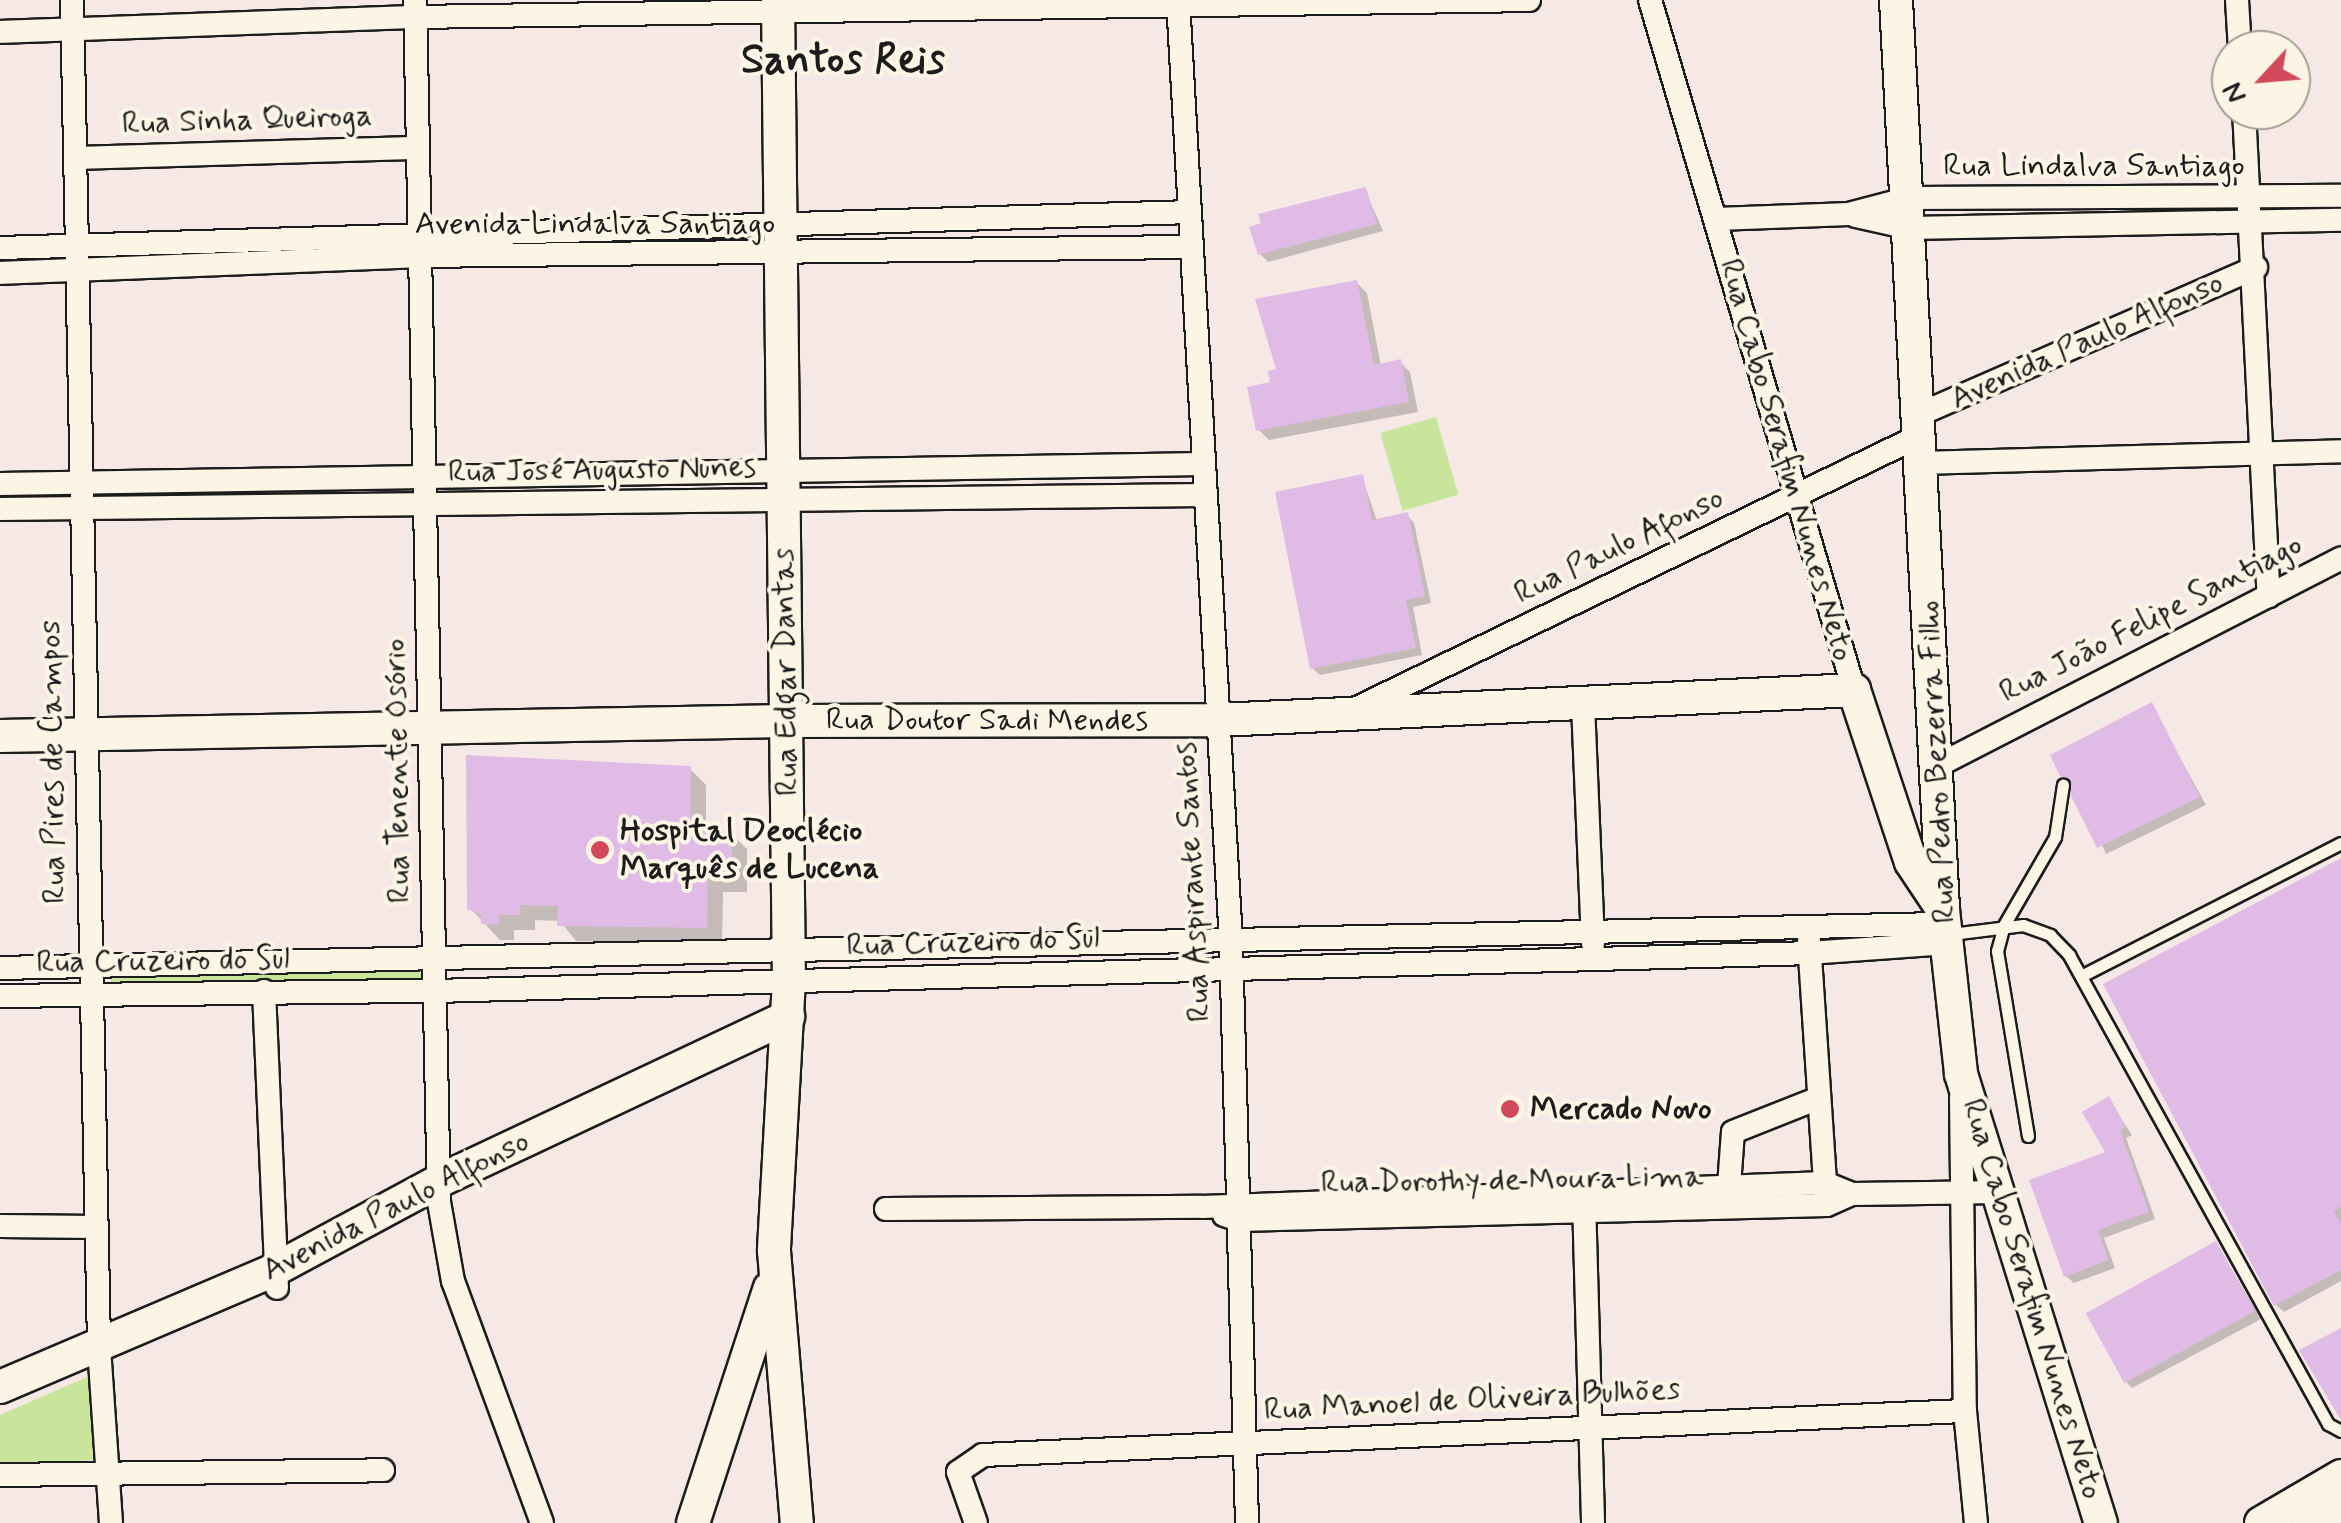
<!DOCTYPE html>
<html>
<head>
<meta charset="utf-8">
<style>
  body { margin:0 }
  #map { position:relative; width:2341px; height:1523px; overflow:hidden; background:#f6e9e5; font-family:Mynerve,sans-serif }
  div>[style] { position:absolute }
  .green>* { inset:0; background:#c9e59c; transform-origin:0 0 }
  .shadow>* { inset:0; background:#0003 }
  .building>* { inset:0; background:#dfbbe6; transform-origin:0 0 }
  .roads { filter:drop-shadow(2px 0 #1c1c1c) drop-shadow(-2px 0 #1c1c1c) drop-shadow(0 2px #1c1c1c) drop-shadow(0 -2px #1c1c1c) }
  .lane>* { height:11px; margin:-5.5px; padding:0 5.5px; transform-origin:5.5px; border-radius:5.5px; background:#fcf5e5 }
  .street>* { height:22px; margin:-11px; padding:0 11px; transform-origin:11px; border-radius:11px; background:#fcf5e5 }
  .secondary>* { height:32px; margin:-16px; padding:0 16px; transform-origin:16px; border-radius:16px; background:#fcf5e5 }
  .dots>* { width:28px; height:28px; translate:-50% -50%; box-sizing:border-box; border:5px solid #fcf5e5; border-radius:50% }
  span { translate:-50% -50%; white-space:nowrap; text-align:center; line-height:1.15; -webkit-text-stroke:8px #fcf5e5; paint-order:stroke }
  .street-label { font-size:32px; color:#1c1c1c }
  .poi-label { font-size:32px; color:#1c1c1c; font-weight:700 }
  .left { translate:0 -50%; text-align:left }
  .district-label { font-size:42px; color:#1c1c1c; font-weight:700 }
  .north { position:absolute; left:2211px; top:30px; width:100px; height:100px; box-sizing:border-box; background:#fcf5e5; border:2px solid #a29e95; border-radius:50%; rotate:244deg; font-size:28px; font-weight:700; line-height:40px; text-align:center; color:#1c1c1c }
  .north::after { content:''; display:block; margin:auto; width:35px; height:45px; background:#d1495b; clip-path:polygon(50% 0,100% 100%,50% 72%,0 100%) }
</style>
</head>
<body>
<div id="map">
  <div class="green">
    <div style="left:1436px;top:417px;width:81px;height:58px;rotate:74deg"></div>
    <div style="clip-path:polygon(423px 970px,425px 981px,112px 989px,111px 975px)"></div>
    <div style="clip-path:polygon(89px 1376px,100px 1459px,0 1469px,0 1415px)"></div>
  </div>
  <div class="shadow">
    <div style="clip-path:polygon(1365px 190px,1383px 231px,1268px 262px,1260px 254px)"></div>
    <div style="clip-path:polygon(1356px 282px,1367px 293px,1381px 366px,1400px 362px,1410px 372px,1418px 412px,1269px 440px,1259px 430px,1279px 371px)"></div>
    <div style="clip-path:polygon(1362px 477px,1377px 521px,1407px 515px,1414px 523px,1431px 603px,1413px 607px,1422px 655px,1320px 675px,1312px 668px)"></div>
    <div style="clip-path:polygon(2151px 705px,2206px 805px,2106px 854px,2074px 784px,2062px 775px)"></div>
    <div style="clip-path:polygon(690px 769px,706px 785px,706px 833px,731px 833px,747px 849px,747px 892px,723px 892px,722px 943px,576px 941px,560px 921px,535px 920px,535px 930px,514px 930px,514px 940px,500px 940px,470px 908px)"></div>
    <div style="clip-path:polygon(2341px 861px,2341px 1281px,2284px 1312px,2276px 1305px)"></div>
    <div style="clip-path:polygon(2108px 1099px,2132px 1135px,2126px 1138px,2155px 1219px,2104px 1238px,2115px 1268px,2074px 1283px,2066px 1276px,2109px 1154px)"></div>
    <div style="clip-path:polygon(2216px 1244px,2261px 1319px,2132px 1388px,2124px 1380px)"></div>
  </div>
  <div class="building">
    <div style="clip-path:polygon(1366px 187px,1377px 224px,1258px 255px,1249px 227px,1261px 223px,1258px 214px)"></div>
    <div style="clip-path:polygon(1357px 280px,1374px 365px,1401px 359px,1409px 402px,1256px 431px,1247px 387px,1270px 382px,1268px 371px,1276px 369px,1255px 299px)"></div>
    <div style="clip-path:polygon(1363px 474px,1372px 520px,1408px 512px,1425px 596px,1406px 600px,1416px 648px,1310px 669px,1275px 492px)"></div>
    <div style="clip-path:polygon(2152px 702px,2200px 797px,2097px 848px,2071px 796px,2071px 781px,2060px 776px,2050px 755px)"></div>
    <div style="clip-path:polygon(466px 755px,691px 766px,691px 830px,732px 831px,732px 877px,708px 877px,707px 928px,557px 926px,558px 906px,520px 905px,520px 915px,499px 915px,499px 925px,481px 924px,481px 915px,467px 909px)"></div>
    <div style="clip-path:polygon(2341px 858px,2341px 1207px,2334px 1211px,2341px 1224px,2341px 1270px,2274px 1306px,2103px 984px)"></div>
    <div style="clip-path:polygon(2109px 1096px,2126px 1127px,2120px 1130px,2149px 1212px,2098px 1230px,2109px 1260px,2064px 1277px,2029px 1180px,2105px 1152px,2082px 1112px)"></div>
    <div style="left:2216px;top:1241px;width:80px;height:149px;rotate:61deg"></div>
    <div style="clip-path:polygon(2341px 1328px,2341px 1420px,2299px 1350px)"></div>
  </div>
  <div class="roads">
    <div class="lane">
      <div style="left:1951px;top:934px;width:73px;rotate:-7.1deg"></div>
      <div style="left:2023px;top:925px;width:29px;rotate:20deg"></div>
      <div style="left:2050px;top:935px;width:28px;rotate:46deg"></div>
      <div style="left:2069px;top:955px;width:536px;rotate:61.09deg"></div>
      <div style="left:2328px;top:1424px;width:15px;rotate:28deg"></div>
      <div style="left:2081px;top:976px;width:292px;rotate:-27.1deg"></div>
      <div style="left:2028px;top:1136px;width:188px;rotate:-99.5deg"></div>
      <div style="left:1997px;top:951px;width:27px;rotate:-75deg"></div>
      <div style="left:2004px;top:925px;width:102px;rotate:-59.9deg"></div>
      <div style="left:2055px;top:837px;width:53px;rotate:-81.3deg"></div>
    </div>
    <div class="street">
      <div style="left:72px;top:0;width:1347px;rotate:88.85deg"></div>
      <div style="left:99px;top:1347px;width:176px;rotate:86.1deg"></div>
      <div style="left:415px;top:0;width:1202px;rotate:88.86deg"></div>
      <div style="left:439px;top:1202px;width:80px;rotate:80deg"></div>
      <div style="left:453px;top:1281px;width:258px;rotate:69.8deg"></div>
      <div style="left:1178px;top:0;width:944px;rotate:86.78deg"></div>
      <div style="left:1231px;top:943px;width:580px;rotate:88.42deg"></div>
      <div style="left:1650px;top:0;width:720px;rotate:73.53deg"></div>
      <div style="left:2237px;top:0;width:50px;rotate:86.6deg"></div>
      <div style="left:0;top:32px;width:415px;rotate:-2.1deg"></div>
      <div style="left:415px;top:17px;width:1114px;rotate:-0.87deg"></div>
      <div style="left:2244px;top:110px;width:487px;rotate:87.1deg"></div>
      <div style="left:78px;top:158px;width:340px;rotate:-1.7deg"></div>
      <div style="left:1856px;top:216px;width:55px;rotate:12.5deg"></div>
      <div style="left:1910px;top:228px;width:431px;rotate:-1.1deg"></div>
      <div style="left:1717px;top:219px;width:132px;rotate:-2.2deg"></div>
      <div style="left:1849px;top:214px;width:63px;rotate:-14.7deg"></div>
      <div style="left:1910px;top:198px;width:431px;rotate:-0.3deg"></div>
      <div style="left:0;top:248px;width:1190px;rotate:-1.73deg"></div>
      <div style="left:0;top:273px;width:418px;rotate:-2.3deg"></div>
      <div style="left:418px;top:256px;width:772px;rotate:-0.67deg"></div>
      <div style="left:1918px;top:415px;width:369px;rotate:-23.6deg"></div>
      <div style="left:1922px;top:463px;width:419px;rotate:-1.6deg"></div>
      <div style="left:0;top:484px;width:1203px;rotate:-0.95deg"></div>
      <div style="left:0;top:509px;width:1204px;rotate:-0.67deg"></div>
      <div style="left:1583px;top:704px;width:240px;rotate:87.6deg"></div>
      <div style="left:1355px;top:709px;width:627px;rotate:-25.83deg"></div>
      <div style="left:1937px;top:766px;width:454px;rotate:-27.2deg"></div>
      <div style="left:1809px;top:941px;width:254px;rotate:86.2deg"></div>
      <div style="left:0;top:968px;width:1944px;rotate:-1.3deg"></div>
      <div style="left:264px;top:991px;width:297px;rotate:87.5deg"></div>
      <div style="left:0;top:996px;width:435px;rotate:-0.7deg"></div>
      <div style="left:435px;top:991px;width:1375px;rotate:-1.58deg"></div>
      <div style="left:1809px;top:953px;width:138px;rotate:-4.1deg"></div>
      <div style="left:1961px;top:1098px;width:313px;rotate:89.3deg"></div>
      <div style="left:1965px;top:1411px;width:113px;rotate:84.4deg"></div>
      <div style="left:1729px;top:1186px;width:54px;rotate:-85.8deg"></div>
      <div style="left:1733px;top:1132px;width:92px;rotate:-21.6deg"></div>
      <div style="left:1584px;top:1199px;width:324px;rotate:88.4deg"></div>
      <div style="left:886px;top:1209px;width:316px;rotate:-0.4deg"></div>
      <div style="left:1202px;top:1207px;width:623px;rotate:-2.21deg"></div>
      <div style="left:1825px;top:1183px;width:29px;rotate:22deg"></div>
      <div style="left:1224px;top:1215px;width:16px;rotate:18deg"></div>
      <div style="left:1239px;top:1220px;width:588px;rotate:-1.46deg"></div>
      <div style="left:1827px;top:1205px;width:27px;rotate:-24deg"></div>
      <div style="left:1852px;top:1194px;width:150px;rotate:-0.8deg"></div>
      <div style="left:0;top:1226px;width:97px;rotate:0.6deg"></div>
      <div style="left:0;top:1475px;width:383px;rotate:-0.7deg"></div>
      <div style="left:976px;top:1523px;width:54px;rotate:-109.4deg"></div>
      <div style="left:958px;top:1472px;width:30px;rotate:-34deg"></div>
      <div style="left:983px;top:1455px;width:983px;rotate:-2.57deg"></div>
    </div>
    <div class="secondary">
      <div style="left:778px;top:0;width:980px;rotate:89.36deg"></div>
      <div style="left:789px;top:980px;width:271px;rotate:93.2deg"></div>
      <div style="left:774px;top:1251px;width:273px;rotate:85.2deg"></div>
      <div style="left:1896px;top:0;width:911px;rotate:87.04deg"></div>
      <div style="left:1943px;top:910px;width:165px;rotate:83.7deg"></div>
      <div style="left:1961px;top:1074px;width:470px;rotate:72.7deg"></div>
      <div style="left:0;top:736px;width:786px;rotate:-1.09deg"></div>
      <div style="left:786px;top:721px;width:433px;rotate:-0.1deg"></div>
      <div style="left:1219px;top:720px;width:636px;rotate:-2.7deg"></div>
      <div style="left:1854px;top:690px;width:181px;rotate:71.7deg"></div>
      <div style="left:1911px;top:862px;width:58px;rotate:56.3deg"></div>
      <div style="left:0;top:1387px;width:296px;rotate:-23.1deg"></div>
      <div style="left:272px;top:1271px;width:190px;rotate:-28.3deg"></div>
      <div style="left:439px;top:1181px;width:386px;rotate:-25.2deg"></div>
      <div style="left:693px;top:1523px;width:247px;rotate:-71.9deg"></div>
      <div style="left:2261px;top:1523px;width:93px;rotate:-30.4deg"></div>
      <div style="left:2309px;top:1523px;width:37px;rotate:-29deg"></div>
    </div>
  </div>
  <div class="dots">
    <div style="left:600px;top:850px;background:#d1495b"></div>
    <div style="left:1510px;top:1109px;background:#d1495b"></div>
  </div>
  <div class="street-label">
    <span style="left:247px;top:120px;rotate:-2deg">Rua Sinha Queiroga</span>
    <span style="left:2094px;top:166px">Rua Lindalva Santiago</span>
    <span style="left:595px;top:224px">Avenida Lindalva Santiago</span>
    <span style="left:2087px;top:341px;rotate:-24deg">Avenida Paulo Alfonso</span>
    <span style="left:1786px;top:460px;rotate:74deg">Rua Cabo Serafim Nunes Neto</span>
    <span style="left:602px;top:470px;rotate:-1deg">Rua José Augusto Nunes</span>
    <span style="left:1619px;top:546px;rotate:-26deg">Rua Paulo Afonso</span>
    <span style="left:2151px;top:619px;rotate:-27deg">Rua João Felipe Santiago</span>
    <span style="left:786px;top:672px;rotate:-91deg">Rua Edgar Dantas</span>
    <span style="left:987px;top:720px">Rua Doutor Sadi Mendes</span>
    <span style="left:53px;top:762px;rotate:-91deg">Rua Pires de Campos</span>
    <span style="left:1937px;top:762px;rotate:-93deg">Rua Pedro Bezerra Filho</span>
    <span style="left:398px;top:771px;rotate:-91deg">Rua Tenente Osório</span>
    <span style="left:1193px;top:882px;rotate:-93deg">Rua Aspirante Santos</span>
    <span style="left:973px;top:942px;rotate:-2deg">Rua Cruzeiro do Sul</span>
    <span style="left:163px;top:961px;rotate:-1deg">Rua Cruzeiro do Sul</span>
    <span style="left:1512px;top:1180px;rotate:-1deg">Rua Dorothy de Moura Lima</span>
    <span style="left:396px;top:1206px;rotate:-27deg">Avenida Paulo Alfonso</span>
    <span style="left:2032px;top:1299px;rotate:73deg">Rua Cabo Serafim Nunes Neto</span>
    <span style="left:1472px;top:1400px;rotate:-3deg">Rua Manoel de Oliveira Bulhões</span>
  </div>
  <div class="poi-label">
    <span class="left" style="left:620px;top:850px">Hospital Deoclécio<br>Marquês de Lucena</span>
    <span class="left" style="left:1530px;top:1109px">Mercado Novo</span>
  </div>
  <div class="district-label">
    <span style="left:843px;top:61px">Santos Reis</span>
  </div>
  <div class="north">N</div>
</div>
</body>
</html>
